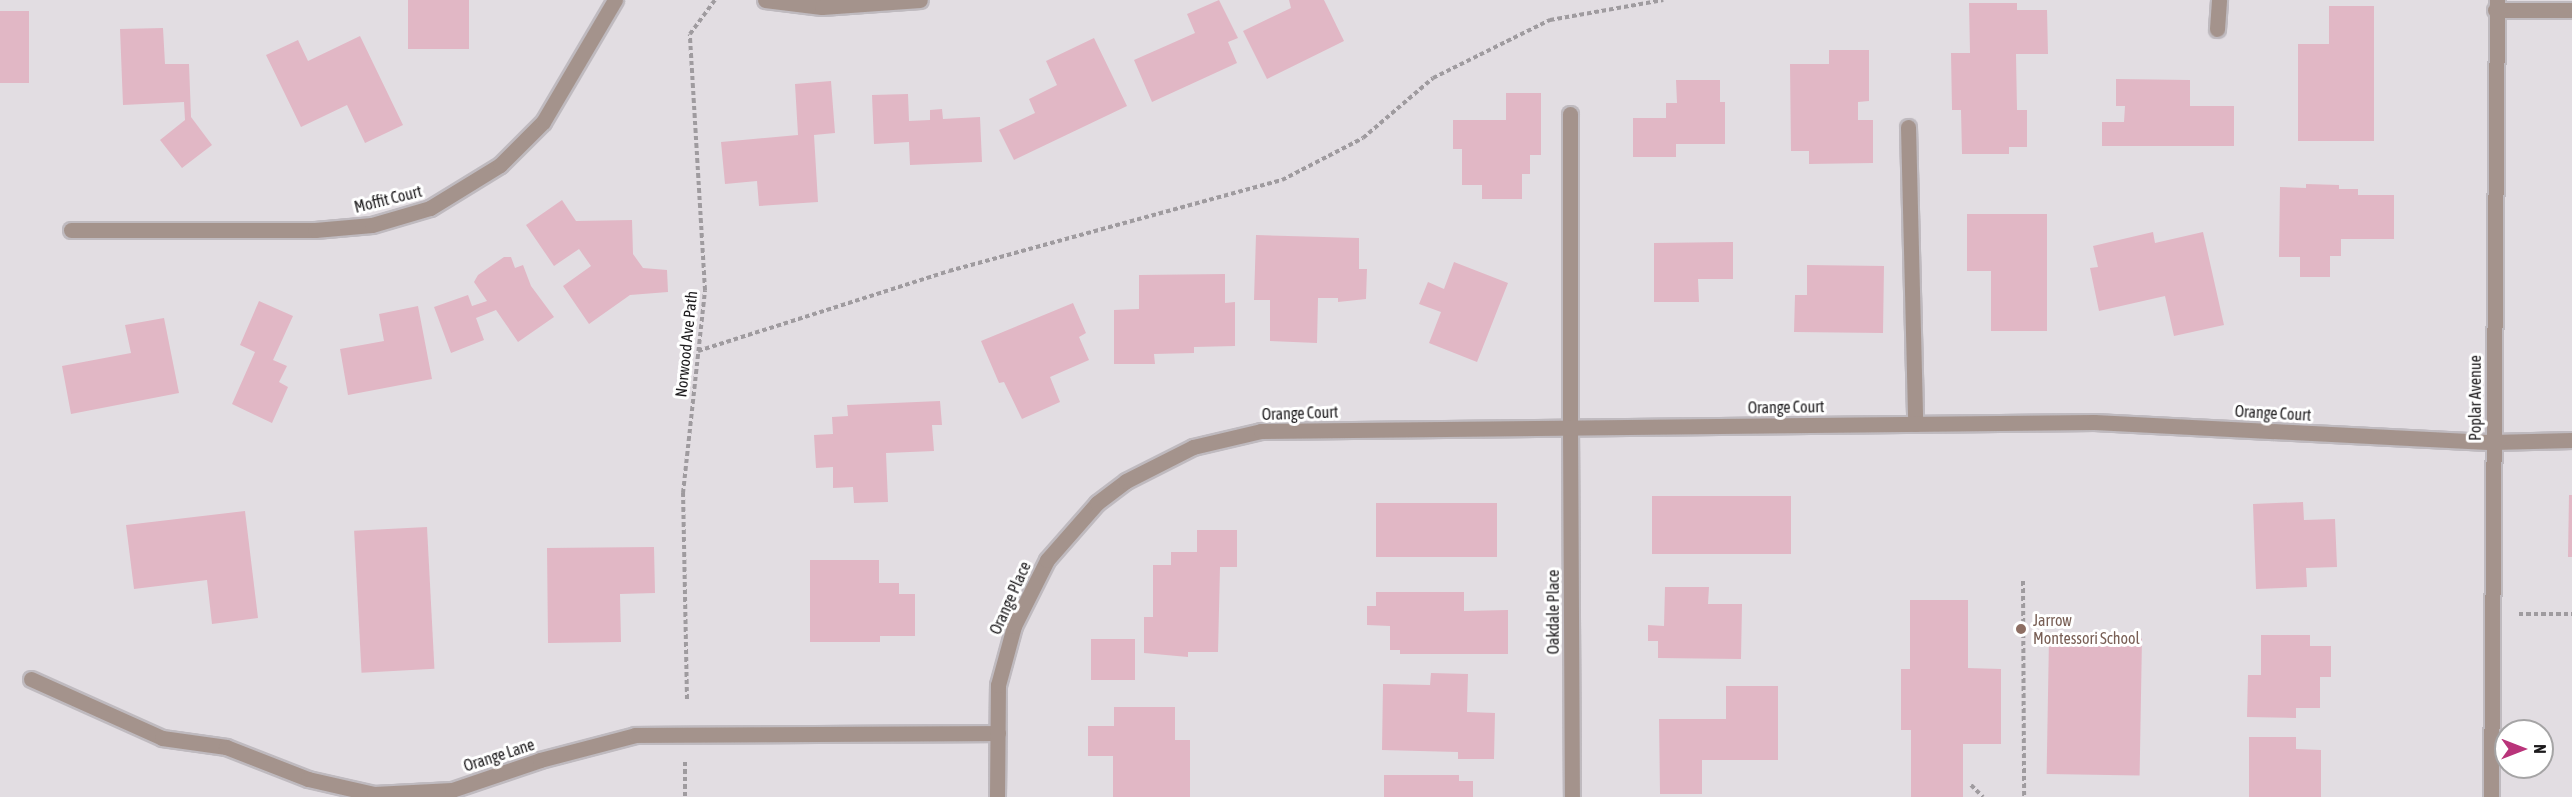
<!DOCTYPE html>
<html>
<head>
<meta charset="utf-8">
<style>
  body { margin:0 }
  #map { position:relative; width:2572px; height:797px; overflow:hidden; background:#e2dde2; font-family:"Asap Condensed",sans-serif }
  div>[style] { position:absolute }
  .building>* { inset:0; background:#e1b7c5; transform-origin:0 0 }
  .path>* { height:4px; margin-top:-2px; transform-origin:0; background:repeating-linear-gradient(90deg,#9f9b9f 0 4.5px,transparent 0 7.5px) }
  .roads { filter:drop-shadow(2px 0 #bfbabf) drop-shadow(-2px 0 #bfbabf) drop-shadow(0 2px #bfbabf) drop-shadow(0 -2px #bfbabf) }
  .lane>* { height:15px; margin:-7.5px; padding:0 7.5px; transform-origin:7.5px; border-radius:7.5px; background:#a4938c }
  .street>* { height:15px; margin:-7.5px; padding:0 7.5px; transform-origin:7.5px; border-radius:7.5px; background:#a4938c }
  .dots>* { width:16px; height:16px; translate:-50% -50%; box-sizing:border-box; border:3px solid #fff; border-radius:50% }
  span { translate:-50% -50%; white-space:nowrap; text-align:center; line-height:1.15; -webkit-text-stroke:6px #fff; paint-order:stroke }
  .street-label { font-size:16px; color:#1d1b1d }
  .education-label { font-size:16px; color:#785e54 }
  .left { translate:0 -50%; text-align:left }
  .north { position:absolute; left:2494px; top:719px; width:60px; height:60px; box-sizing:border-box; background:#fff; border:2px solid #a5a4a5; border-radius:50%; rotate:90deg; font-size:16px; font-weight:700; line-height:24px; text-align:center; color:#1d1b1d }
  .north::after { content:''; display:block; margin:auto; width:21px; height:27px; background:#b9347a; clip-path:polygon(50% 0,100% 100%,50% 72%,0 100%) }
</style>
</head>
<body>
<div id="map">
  <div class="building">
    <div style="left:408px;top:0;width:61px;height:49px"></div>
    <div style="clip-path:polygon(1219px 0,1238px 38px,1228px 42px,1237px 63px,1152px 102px,1134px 60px,1195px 33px,1187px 14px)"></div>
    <div style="clip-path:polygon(1289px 0,1324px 0,1344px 41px,1267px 79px,1243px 31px,1291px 8px)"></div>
    <div style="clip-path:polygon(1969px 3px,2017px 3px,2017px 10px,2047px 10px,2048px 54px,2016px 54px,2017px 110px,2027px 110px,2027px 147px,2009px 147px,2009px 154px,1962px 154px,1961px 110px,1952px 110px,1951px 53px,1970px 53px)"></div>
    <div style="clip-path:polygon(2329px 6px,2374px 6px,2374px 141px,2298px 141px,2298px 44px,2329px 44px)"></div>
    <div style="left:0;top:11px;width:29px;height:72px"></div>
    <div style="clip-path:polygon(163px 28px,165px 64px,189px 64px,191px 117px,212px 145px,182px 168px,160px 140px,185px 120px,184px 102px,123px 105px,120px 29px)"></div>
    <div style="clip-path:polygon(360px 36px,403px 125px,365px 143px,347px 105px,301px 127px,266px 55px,298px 40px,308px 61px)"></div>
    <div style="clip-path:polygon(1094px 38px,1127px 106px,1014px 160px,999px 130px,1035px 113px,1029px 99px,1057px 85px,1046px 61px)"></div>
    <div style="clip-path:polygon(1829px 50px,1869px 50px,1869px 101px,1858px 102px,1858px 120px,1873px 120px,1873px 163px,1809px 164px,1809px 151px,1791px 151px,1790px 64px,1829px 64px)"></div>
    <div style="clip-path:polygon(2116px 79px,2190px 80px,2190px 106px,2234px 106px,2234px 146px,2102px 146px,2102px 122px,2124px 122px,2125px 106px,2116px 106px)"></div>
    <div style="clip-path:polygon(1676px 80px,1720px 80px,1720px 102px,1725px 102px,1725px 144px,1676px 144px,1676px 157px,1633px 157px,1633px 118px,1666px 118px,1666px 103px,1677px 103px)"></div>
    <div style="clip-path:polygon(831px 81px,835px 133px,814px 135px,818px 202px,759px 206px,757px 181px,725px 184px,721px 142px,798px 135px,795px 84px)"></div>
    <div style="clip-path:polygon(1506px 93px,1541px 93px,1541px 155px,1530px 155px,1530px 174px,1522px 174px,1522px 199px,1482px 199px,1482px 185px,1462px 185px,1462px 149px,1453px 149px,1453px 120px,1506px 120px)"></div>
    <div style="clip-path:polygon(908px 94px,909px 121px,930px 120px,930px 110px,942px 109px,943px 119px,980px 117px,982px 162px,910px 165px,909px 142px,874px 144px,872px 95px)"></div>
    <div style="clip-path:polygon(2306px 184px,2339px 185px,2339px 189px,2358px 189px,2358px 195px,2394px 195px,2394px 239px,2341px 239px,2341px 256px,2330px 256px,2330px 277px,2300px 277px,2300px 257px,2279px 257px,2280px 187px,2306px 188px)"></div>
    <div style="clip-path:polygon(562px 200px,576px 221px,632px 220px,633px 254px,643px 268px,667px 270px,668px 292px,630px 295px,589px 324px,563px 286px,591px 266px,579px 249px,554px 266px,526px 225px)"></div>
    <div style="clip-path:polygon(1967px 214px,2047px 214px,2047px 331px,1991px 331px,1991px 271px,1967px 271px)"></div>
    <div style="clip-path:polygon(2153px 232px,2155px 243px,2203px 232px,2224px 325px,2174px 336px,2165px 296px,2099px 311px,2090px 268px,2098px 267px,2093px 246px)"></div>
    <div style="clip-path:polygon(1256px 235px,1359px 238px,1359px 269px,1367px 269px,1366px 299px,1338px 302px,1338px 298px,1318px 298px,1317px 343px,1270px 341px,1270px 300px,1254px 300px)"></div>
    <div style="clip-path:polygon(1733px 242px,1733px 279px,1698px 279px,1699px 302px,1654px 302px,1654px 243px)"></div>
    <div style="clip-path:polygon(504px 257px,511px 257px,515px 268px,523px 265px,531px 286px,554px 317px,518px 342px,496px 310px,476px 318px,484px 340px,451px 353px,434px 307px,468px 295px,472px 306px,487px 301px,474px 282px,478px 275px)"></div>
    <div style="clip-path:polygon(1454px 262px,1508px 283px,1477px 362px,1429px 343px,1441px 312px,1419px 304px,1428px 282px,1444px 289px)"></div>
    <div style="clip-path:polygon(1807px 265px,1884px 266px,1883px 333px,1794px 332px,1795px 295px,1807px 295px)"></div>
    <div style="clip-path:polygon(1225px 274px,1225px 303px,1235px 302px,1235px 346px,1194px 347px,1194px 353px,1154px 354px,1155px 364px,1114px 364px,1114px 310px,1139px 309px,1139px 275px)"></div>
    <div style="clip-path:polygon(259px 301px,293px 316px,273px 360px,287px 366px,279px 382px,288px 387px,272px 423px,232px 404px,255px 352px,240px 345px)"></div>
    <div style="clip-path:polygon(1073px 303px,1086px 333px,1079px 337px,1089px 360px,1050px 377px,1060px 402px,1022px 419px,1004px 382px,999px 383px,981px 341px)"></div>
    <div style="clip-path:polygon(418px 306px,432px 379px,348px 395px,340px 349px,384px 341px,379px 314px)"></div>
    <div style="clip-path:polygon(164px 318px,179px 393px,71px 414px,62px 366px,131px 353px,125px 325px)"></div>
    <div style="clip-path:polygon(940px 401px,942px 425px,932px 425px,934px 451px,886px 453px,888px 502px,854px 503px,853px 487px,833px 488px,833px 467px,816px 468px,814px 435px,833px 434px,832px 417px,848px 416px,847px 405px)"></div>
    <div style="clip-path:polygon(2569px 495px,2572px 495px,2572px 557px,2568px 557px)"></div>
    <div style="left:1652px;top:496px;width:139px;height:58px"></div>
    <div style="clip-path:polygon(2303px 502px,2304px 520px,2335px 519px,2337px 567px,2306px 568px,2307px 587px,2256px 589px,2253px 504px)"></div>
    <div style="left:1376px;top:503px;width:121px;height:54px"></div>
    <div style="clip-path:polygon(245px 511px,258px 618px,212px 624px,207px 580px,134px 589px,126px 525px)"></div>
    <div style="left:427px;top:527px;width:142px;height:73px;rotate:87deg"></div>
    <div style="clip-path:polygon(1197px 530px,1237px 530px,1237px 567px,1220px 567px,1218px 652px,1188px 652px,1188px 657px,1144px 653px,1144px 617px,1153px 617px,1153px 565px,1171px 565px,1171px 552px,1197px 552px)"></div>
    <div style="clip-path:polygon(654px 547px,655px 593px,620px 594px,621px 642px,548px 643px,547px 548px)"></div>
    <div style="clip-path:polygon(810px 560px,879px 560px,879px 583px,899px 583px,899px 594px,915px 594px,915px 636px,880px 636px,880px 642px,810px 642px)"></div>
    <div style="clip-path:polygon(1665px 587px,1709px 587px,1708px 604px,1742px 604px,1741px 659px,1658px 658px,1658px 641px,1648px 641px,1648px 625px,1664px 626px)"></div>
    <div style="clip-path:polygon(1376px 592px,1464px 592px,1464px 611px,1508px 610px,1508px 654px,1400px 654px,1400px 650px,1390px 650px,1390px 626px,1367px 625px,1367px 606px,1376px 606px)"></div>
    <div style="clip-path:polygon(1910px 600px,1968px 600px,1968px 668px,2001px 669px,2001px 744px,1963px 744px,1963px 797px,1911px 797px,1911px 730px,1901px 730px,1901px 669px,1910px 669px)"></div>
    <div style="clip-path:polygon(2261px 635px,2310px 635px,2310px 646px,2331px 646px,2331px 677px,2320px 677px,2320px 708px,2296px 708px,2296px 718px,2247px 717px,2248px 675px,2261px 675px)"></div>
    <div style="left:2049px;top:637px;width:93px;height:137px;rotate:1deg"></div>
    <div style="left:1091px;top:639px;width:44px;height:41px"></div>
    <div style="clip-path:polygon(1431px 673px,1468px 674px,1467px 712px,1495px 713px,1494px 759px,1458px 759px,1458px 752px,1382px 750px,1383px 684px,1430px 685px)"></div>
    <div style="clip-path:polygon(1726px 686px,1778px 686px,1778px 760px,1702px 760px,1702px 794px,1660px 794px,1659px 719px,1726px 719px)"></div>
    <div style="clip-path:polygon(1114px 707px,1175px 707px,1175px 740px,1190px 740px,1190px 797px,1113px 797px,1113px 756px,1088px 756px,1088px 726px,1114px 726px)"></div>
    <div style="clip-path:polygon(2249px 737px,2296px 737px,2296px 749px,2321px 750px,2321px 797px,2249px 797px)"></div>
    <div style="clip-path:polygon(1384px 775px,1459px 775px,1459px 781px,1473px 781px,1473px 797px,1384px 797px)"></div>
  </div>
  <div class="path">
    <div style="left:698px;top:351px;width:263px;rotate:-17.7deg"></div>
    <div style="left:949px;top:271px;width:345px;rotate:-15.3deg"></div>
    <div style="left:1282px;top:180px;width:91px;rotate:-27.4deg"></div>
    <div style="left:1363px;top:138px;width:92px;rotate:-40.6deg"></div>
    <div style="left:1433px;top:78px;width:131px;rotate:-26.4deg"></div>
    <div style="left:1550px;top:20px;width:115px;rotate:-10deg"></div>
    <div style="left:2023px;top:581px;width:216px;rotate:89.7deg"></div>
    <div style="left:2519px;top:614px;width:53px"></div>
    <div style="left:687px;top:699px;width:206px;rotate:-91.1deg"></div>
    <div style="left:683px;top:493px;width:204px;rotate:-83.8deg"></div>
    <div style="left:705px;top:290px;width:256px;rotate:-93.4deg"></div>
    <div style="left:690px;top:34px;width:42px;rotate:-53.7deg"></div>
    <div style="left:685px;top:762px;width:35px;rotate:90deg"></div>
    <div style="left:1971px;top:785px;width:17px;rotate:45deg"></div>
  </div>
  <div class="roads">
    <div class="lane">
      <div style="left:2217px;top:29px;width:29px;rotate:-86deg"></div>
      <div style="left:1570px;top:114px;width:313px;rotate:90deg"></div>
      <div style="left:1908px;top:127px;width:297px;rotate:88.6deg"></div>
    </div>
    <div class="street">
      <div style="left:765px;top:0;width:57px;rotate:7deg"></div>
      <div style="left:822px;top:7px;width:98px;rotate:-4.1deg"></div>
      <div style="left:2495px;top:10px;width:77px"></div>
      <div style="left:71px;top:230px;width:244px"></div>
      <div style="left:315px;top:230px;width:57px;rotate:-5deg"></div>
      <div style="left:372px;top:225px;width:60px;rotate:-16.3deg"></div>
      <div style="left:430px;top:208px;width:82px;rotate:-31.6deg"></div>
      <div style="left:500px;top:165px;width:61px;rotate:-45deg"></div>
      <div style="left:543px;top:122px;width:142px;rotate:-59.5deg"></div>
      <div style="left:1570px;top:427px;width:370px;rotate:89.7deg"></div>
      <div style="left:31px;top:679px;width:144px;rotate:24.2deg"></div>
      <div style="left:162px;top:738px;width:65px;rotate:8deg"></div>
      <div style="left:226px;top:747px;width:88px;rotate:21.3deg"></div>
      <div style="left:308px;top:779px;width:68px;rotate:12.8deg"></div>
      <div style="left:374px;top:794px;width:78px;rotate:-2.9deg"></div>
      <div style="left:452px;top:790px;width:93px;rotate:-18.8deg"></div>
      <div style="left:540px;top:760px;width:98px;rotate:-14.7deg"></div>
      <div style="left:635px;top:735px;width:363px;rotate:-0.3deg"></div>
      <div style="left:997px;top:797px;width:112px;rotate:-89.5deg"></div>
      <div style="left:998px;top:685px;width:61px;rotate:-74.8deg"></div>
      <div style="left:1014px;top:626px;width:74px;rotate:-63.4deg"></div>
      <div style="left:1047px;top:560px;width:76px;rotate:-48.7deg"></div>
      <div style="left:1097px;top:503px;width:36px;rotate:-37deg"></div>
      <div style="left:1126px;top:481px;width:75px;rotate:-26.9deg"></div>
      <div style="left:1193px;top:447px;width:70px;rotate:-13.2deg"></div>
      <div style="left:1261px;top:431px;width:833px;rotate:-0.62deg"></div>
      <div style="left:2094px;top:422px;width:399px;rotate:2.9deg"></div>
      <div style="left:2492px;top:442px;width:80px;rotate:-1.4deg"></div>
      <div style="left:2491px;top:797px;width:797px;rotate:-89.57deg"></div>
    </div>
  </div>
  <div class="dots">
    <div style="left:2021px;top:629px;background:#8d6e63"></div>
  </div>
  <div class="street-label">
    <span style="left:388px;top:199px;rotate:-14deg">Moffit Court</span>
    <span style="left:686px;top:344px;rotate:-84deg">Norwood Ave Path</span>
    <span style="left:2475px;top:398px;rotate:-90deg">Poplar Avenue</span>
    <span style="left:1786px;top:407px;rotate:-1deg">Orange Court</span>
    <span style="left:1300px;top:413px;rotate:-2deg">Orange Court</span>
    <span style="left:2273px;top:413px;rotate:3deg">Orange Court</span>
    <span style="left:1010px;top:598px;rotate:-66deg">Orange Place</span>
    <span style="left:1553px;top:612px;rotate:-90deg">Oakdale Place</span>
    <span style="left:499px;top:755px;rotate:-18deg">Orange Lane</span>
  </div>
  <div class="education-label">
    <span class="left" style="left:2033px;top:629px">Jarrow<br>Montessori School</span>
  </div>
  <div class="north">N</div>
</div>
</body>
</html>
